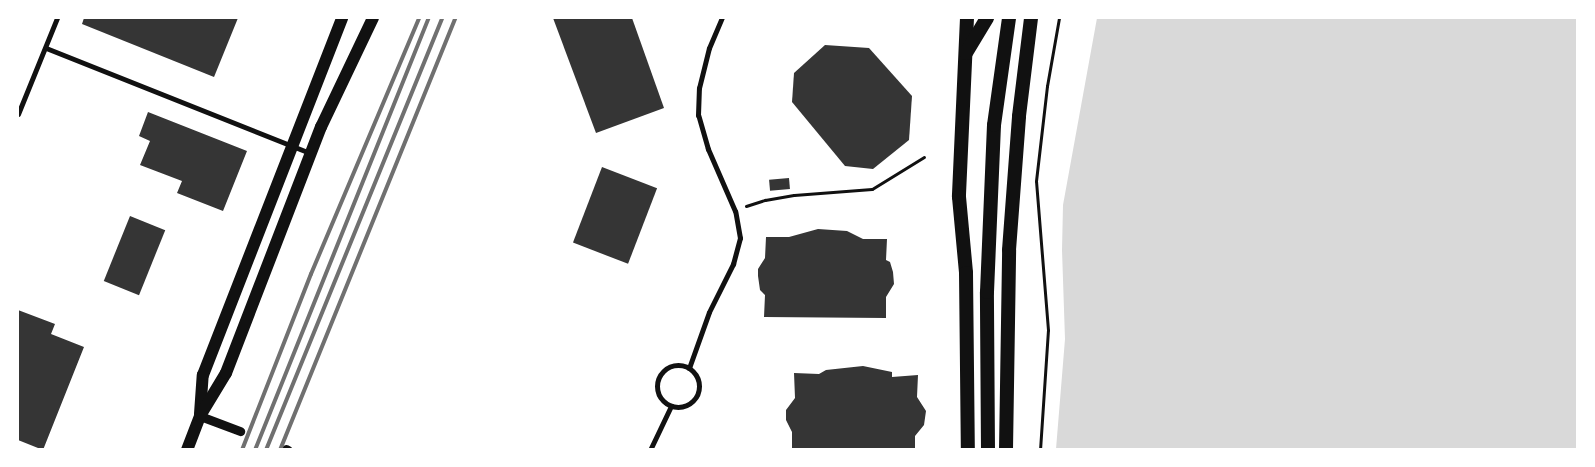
<!DOCTYPE html>
<html>
<head>
<meta charset="utf-8">
<style>
  body { margin:0 }
  #map { position:relative; width:1595px; height:467px; overflow:hidden; background:#fff; font-family:"Space Grotesk",sans-serif }
  div>[style] { position:absolute }
  .water>* { inset:0; background:#d9d9d9 }
  .building>* { inset:0; background:#353535; transform-origin:0 0 }
  .path>* { height:3px; margin:-1.5px; padding:0 1.5px; transform-origin:1.5px; border-radius:1.5px; background:#111 }
  .minor>* { height:5px; margin:-2.5px; padding:0 2.5px; transform-origin:2.5px; border-radius:2.5px; background:#111 }
  .minor>.ring { margin:-2.5px; padding:0; box-sizing:content-box; background:none; border:5px solid #111; border-radius:50% }
  .tertiary>* { height:9px; margin:-4.5px; padding:0 4.5px; transform-origin:4.5px; border-radius:4.5px; background:#111 }
  .primary>* { height:12px; margin:-6px; padding:0 6px; transform-origin:6px; border-radius:6px; background:#111 }
  .trunk>* { height:14px; margin:-7px; padding:0 7px; transform-origin:7px; border-radius:7px; background:#111 }
  .rail>* { height:4px; margin:-2px; padding:0 2px; transform-origin:2px; border-radius:2px; background:#707070 }
  span { translate:-50% -50%; white-space:nowrap; text-align:center; line-height:1.15; -webkit-text-stroke:5px #fff; paint-order:stroke }
  .frame { position:absolute; inset:0; border:19px solid #fff; pointer-events:none }
</style>
</head>
<body>
<div id="map">
  <div class="water">
    <div style="clip-path:polygon(1097px 18px,1577px 18px,1577px 449px,1056px 449px,1065px 339px,1062px 250px,1063px 205px)"></div>
  </div>
  <div class="building">
    <div style="clip-path:polygon(84px 18px,238px 18px,214px 77px,82px 24px)"></div>
    <div style="clip-path:polygon(553px 18px,632px 18px,664px 108px,596px 133px)"></div>
    <div style="clip-path:polygon(825px 45px,869px 48px,912px 96px,909px 140px,873px 169px,845px 166px,792px 102px,794px 73px)"></div>
    <div style="clip-path:polygon(148px 112px,247px 151px,223px 211px,177px 193px,182px 181px,140px 165px,150px 141px,139px 136px)"></div>
    <div style="left:602px;top:167px;width:59px;height:81px;rotate:21deg"></div>
    <div style="left:789px;top:178px;width:11px;height:20px;rotate:85deg"></div>
    <div style="left:130px;top:216px;width:38px;height:70px;rotate:22deg"></div>
    <div style="clip-path:polygon(818px 229px,847px 231px,863px 239px,887px 239px,886px 260px,890px 262px,893px 272px,894px 284px,886px 297px,886px 318px,764px 317px,765px 295px,760px 290px,758px 276px,758px 269px,765px 258px,766px 237px,789px 237px)"></div>
    <div style="clip-path:polygon(18px 310px,55px 324px,51px 334px,84px 347px,43px 450px,18px 440px)"></div>
    <div style="clip-path:polygon(863px 366px,892px 372px,892px 377px,918px 375px,917px 397px,926px 411px,924px 425px,915px 436px,915px 450px,792px 450px,792px 432px,786px 420px,786px 410px,795px 398px,794px 373px,819px 374px,826px 370px)"></div>
  </div>
  <div class="path">
    <div style="left:746px;top:206px;width:20px;rotate:-18deg"></div>
    <div style="left:765px;top:200px;width:29px;rotate:-10deg"></div>
    <div style="left:794px;top:195px;width:78px;rotate:-4.4deg"></div>
    <div style="left:872px;top:189px;width:61px;rotate:-31.6deg"></div>
    <div style="left:1040px;top:450px;width:120px;rotate:-86.2deg"></div>
    <div style="left:1048px;top:330px;width:149px;rotate:-94.6deg"></div>
    <div style="left:1036px;top:181px;width:96px;rotate:-83.4deg"></div>
    <div style="left:1047px;top:86px;width:69px;rotate:-80deg"></div>
  </div>
  <div class="minor">
    <div style="left:46px;top:48px;width:284px;rotate:21.7deg"></div>
    <div style="left:18px;top:114px;width:104px;rotate:-67.9deg"></div>
    <div class="ring" style="left:657px;top:365px;width:37px;height:37px"></div>
    <div style="left:689px;top:368px;width:59px;rotate:-70.3deg"></div>
    <div style="left:709px;top:312px;width:54px;rotate:-63.4deg"></div>
    <div style="left:733px;top:264px;width:27px;rotate:-75deg"></div>
    <div style="left:740px;top:238px;width:27px;rotate:-100deg"></div>
    <div style="left:735px;top:211px;width:68px;rotate:-113.5deg"></div>
    <div style="left:708px;top:149px;width:35px;rotate:-106deg"></div>
    <div style="left:698px;top:115px;width:27px;rotate:-88deg"></div>
    <div style="left:699px;top:88px;width:41px;rotate:-76deg"></div>
    <div style="left:709px;top:48px;width:33px;rotate:-67deg"></div>
    <div style="left:650px;top:450px;width:49px;rotate:-64.5deg"></div>
  </div>
  <div class="tertiary">
    <div style="left:200px;top:416px;width:43px;rotate:20.6deg"></div>
    <div style="left:286px;top:449px;width:2px;rotate:27deg"></div>
  </div>
  <div class="primary">
    <div style="left:200px;top:414px;width:39px;rotate:-86deg"></div>
    <div style="left:203px;top:375px;width:383px;rotate:-68.7deg"></div>
    <div style="left:187px;top:450px;width:36px;rotate:-69deg"></div>
    <div style="left:200px;top:416px;width:50px;rotate:-58.8deg"></div>
    <div style="left:226px;top:373px;width:264px;rotate:-68.9deg"></div>
    <div style="left:321px;top:127px;width:121px;rotate:-64.5deg"></div>
  </div>
  <div class="trunk">
    <div style="left:967px;top:18px;width:179px;rotate:92.6deg"></div>
    <div style="left:959px;top:197px;width:76px;rotate:84.7deg"></div>
    <div style="left:966px;top:273px;width:177px;rotate:89.4deg"></div>
    <div style="left:966px;top:53px;width:41px;rotate:-59deg"></div>
    <div style="left:988px;top:450px;width:158px;rotate:-90.4deg"></div>
    <div style="left:987px;top:292px;width:167px;rotate:-87.6deg"></div>
    <div style="left:994px;top:125px;width:108px;rotate:-82deg"></div>
    <div style="left:1006px;top:450px;width:200px;rotate:-89.1deg"></div>
    <div style="left:1009px;top:250px;width:134px;rotate:-85.7deg"></div>
    <div style="left:1019px;top:116px;width:99px;rotate:-83deg"></div>
  </div>
  <div class="rail">
    <div style="left:242px;top:450px;width:189px;rotate:-68.6deg"></div>
    <div style="left:311px;top:274px;width:278px;rotate:-67.1deg"></div>
    <div style="left:255px;top:450px;width:466px;rotate:-68.1deg"></div>
    <div style="left:266px;top:450px;width:466px;rotate:-67.8deg"></div>
    <div style="left:280px;top:450px;width:466px;rotate:-67.9deg"></div>
  </div>
  <div class="frame"></div>
</div>
</body>
</html>
